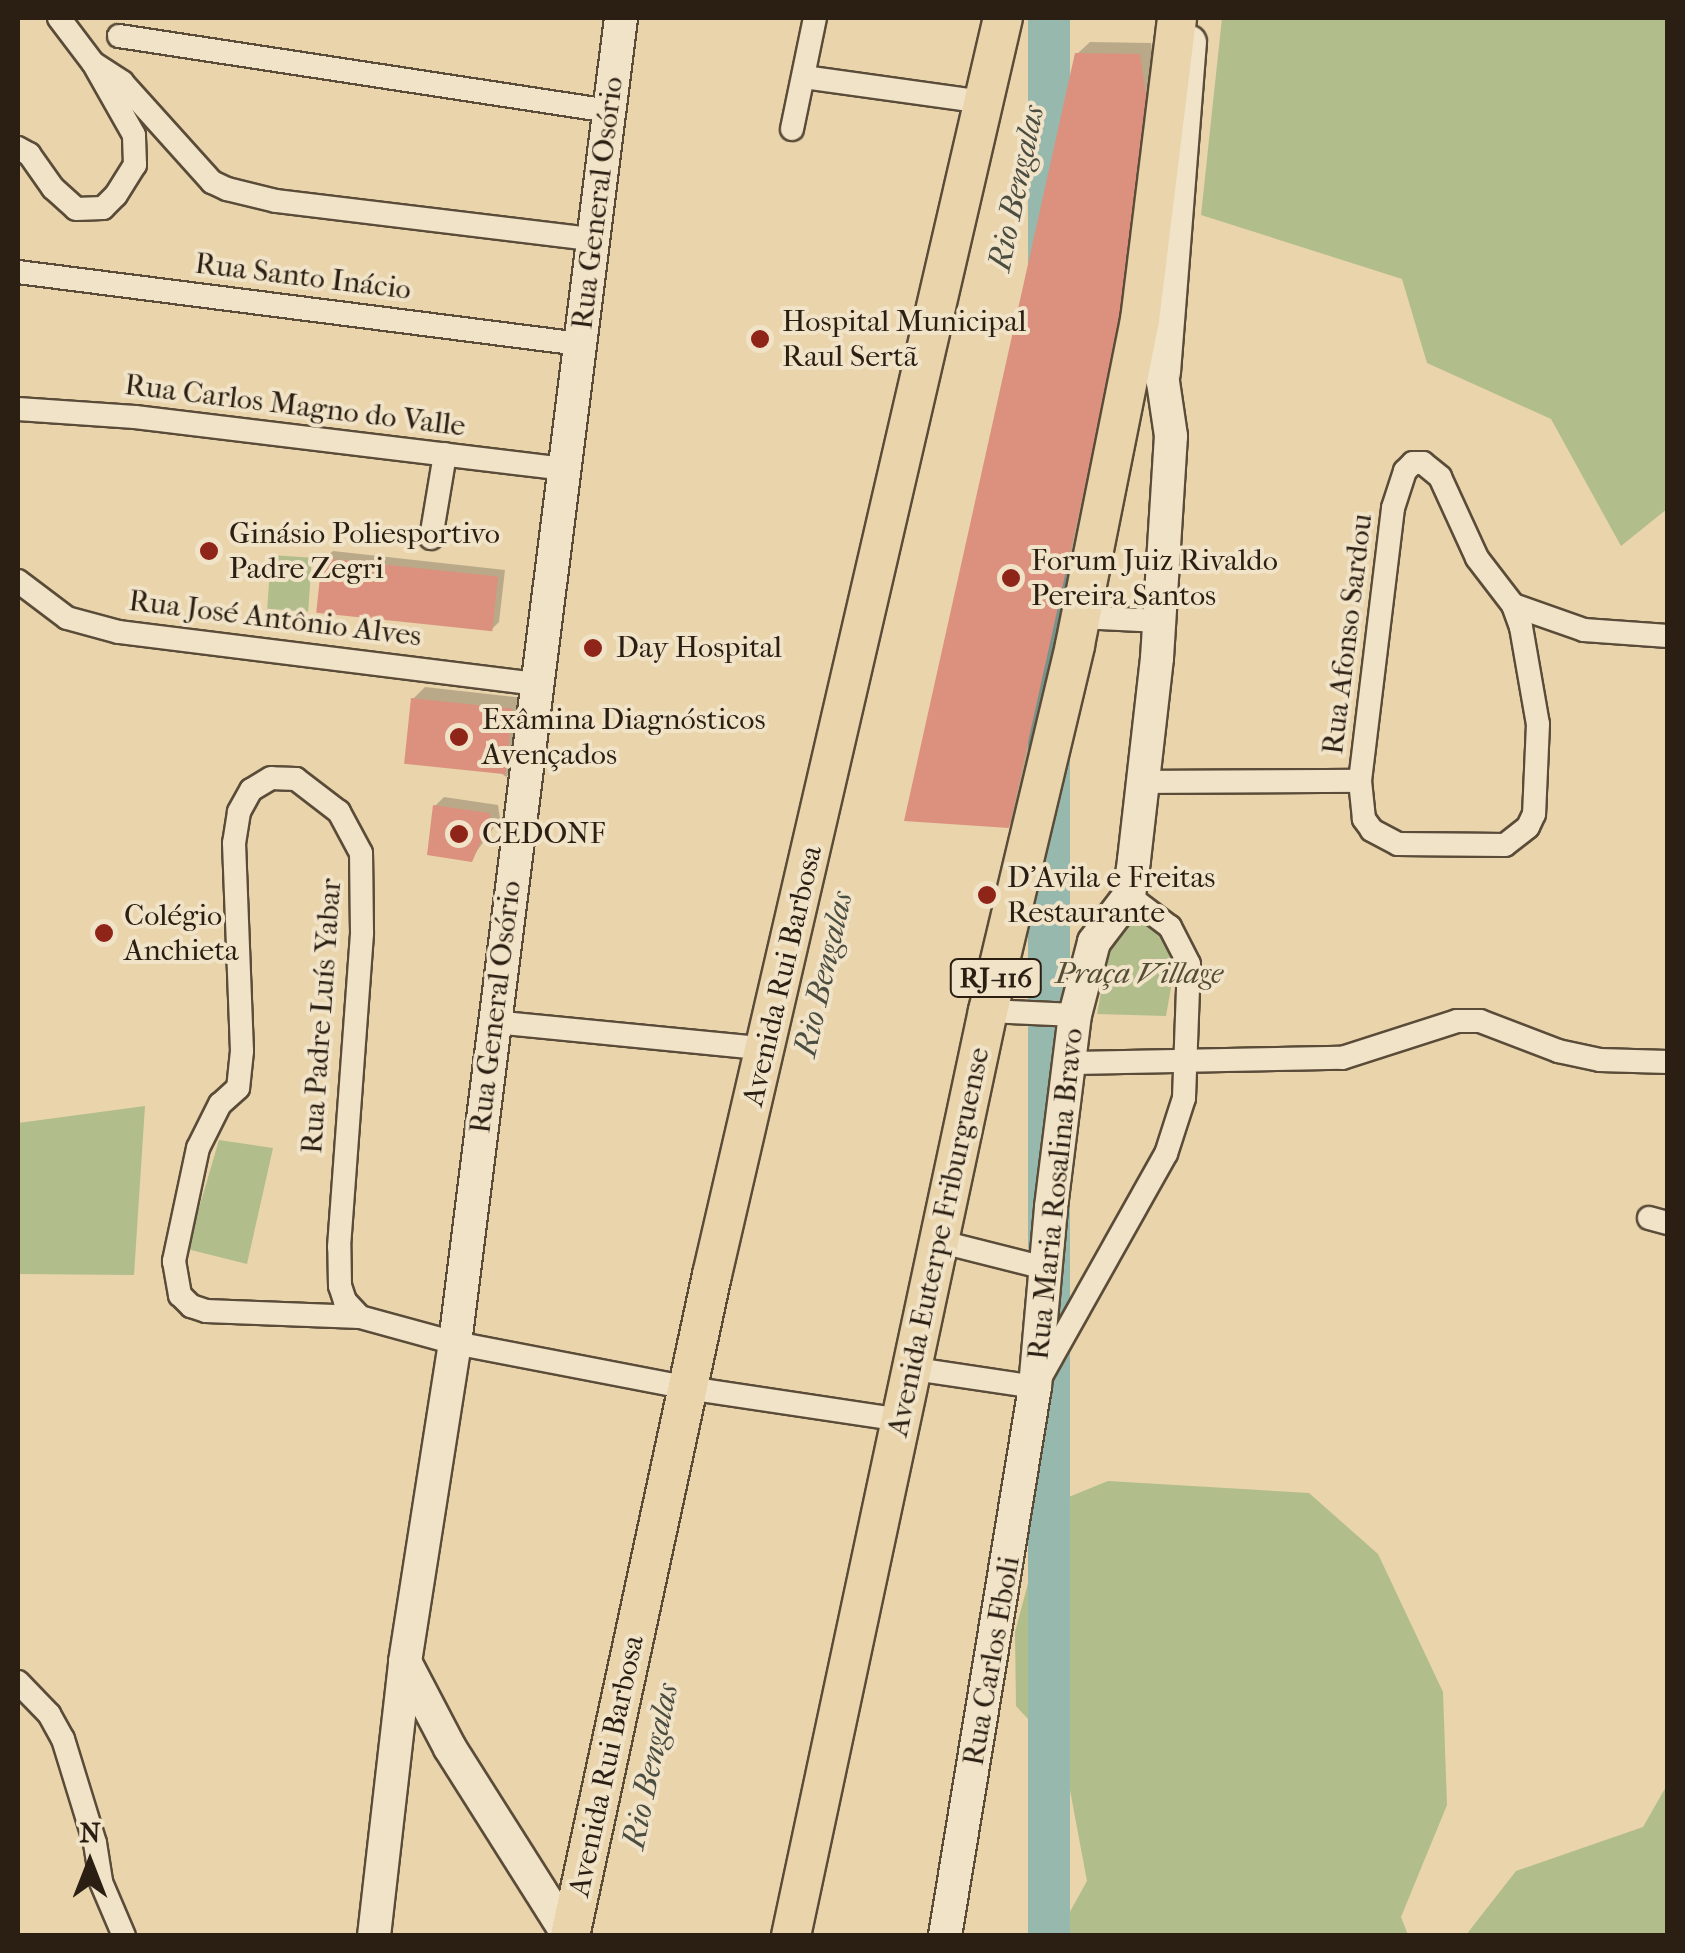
<!DOCTYPE html>
<html>
<head>
<meta charset="utf-8">
<style>
  body { margin:0 }
  #map { position:relative; width:1685px; height:1953px; overflow:hidden; background:#e9d4ab; font-family:"IM FELL French Canon",serif }
  div>[style] { position:absolute }
  .green>* { inset:0; background:#b2bd8c; transform-origin:0 0 }
  .water>* { inset:0; background:#97b8ad; transform-origin:0 0 }
  .shadow>* { inset:0; background:#0003 }
  .building>* { inset:0; background:#db917e; transform-origin:0 0 }
  .roads { filter:drop-shadow(2px 0 #5a4c39) drop-shadow(-2px 0 #5a4c39) drop-shadow(0 2px #5a4c39) drop-shadow(0 -2px #5a4c39) }
  .street>* { height:22px; margin:-11px; padding:0 11px; transform-origin:11px; border-radius:11px; background:#f1e3c8 }
  .secondary>* { height:32px; margin:-16px; padding:0 16px; transform-origin:16px; border-radius:16px; background:#f1e3c8 }
  .primary>* { height:38px; margin:-19px; padding:0 19px; transform-origin:19px; border-radius:19px; background:#e9d4ab }
  .dots>* { width:28px; height:28px; translate:-50% -50%; box-sizing:border-box; border:5px solid #f1e3c8; border-radius:50% }
  span { translate:-50% -50%; white-space:nowrap; text-align:center; line-height:1.15; -webkit-text-stroke:8px #f1e3c8; paint-order:stroke }
  .shield-label span { padding:2px 8px; background:#f1e3c8; border:2px solid; border-radius:8px; -webkit-text-stroke-width:0 }
  .shield-label { font-size:28px; color:#2b1f13; font-weight:700 }
  .street-label { font-size:30px; color:#2b1f13 }
  .poi-label { font-size:30px; color:#2b1f13 }
  .left { translate:0 -50%; text-align:left }
  .park-label { font-size:30px; color:#544e37; font-style:italic }
  .water-label { font-size:32px; color:#4b4d41; font-style:italic }
  .frame { position:absolute; inset:0; border:20px solid #2b1f13; pointer-events:none }
  .north { position:absolute; left:40px; top:1813px; width:100px; height:100px; -webkit-text-stroke:8px #f1e3c8; paint-order:stroke; rotate:0deg; font-size:28px; font-weight:700; line-height:40px; text-align:center; color:#2b1f13 }
  .north::after { content:''; display:block; margin:auto; width:35px; height:45px; background:#2b1f13; clip-path:polygon(50% 0,100% 100%,50% 72%,0 100%) }
</style>
</head>
<body>
<div id="map">
  <div class="green">
    <div style="clip-path:polygon(1222px 18px,1667px 18px,1667px 509px,1621px 546px,1551px 419px,1427px 363px,1402px 279px,1201px 215px)"></div>
    <div style="left:271px;top:555px;width:41px;height:54px;rotate:4deg"></div>
    <div style="clip-path:polygon(1129px 913px,1156px 924px,1165px 940px,1174px 971px,1166px 1016px,1097px 1014px,1110px 942px)"></div>
    <div style="clip-path:polygon(145px 1106px,134px 1275px,18px 1274px,18px 1123px)"></div>
    <div style="clip-path:polygon(219px 1140px,273px 1148px,247px 1264px,187px 1249px)"></div>
    <div style="clip-path:polygon(1108px 1481px,1309px 1493px,1378px 1554px,1443px 1692px,1447px 1805px,1401px 1917px,1408px 1935px,1057px 1935px,1087px 1881px,1064px 1758px,1016px 1706px,1015px 1632px,1049px 1505px)"></div>
    <div style="clip-path:polygon(1667px 1785px,1667px 1935px,1466px 1935px,1516px 1871px,1643px 1827px)"></div>
  </div>
  <div class="water">
    <div style="left:1028px;top:18px;width:42px;height:1964px"></div>
  </div>
  <div class="shadow">
    <div style="clip-path:polygon(1090px 42px,1151px 43px,1161px 109px,1129px 322px,1020px 814px,1008px 826px,1077px 54px)"></div>
    <div style="clip-path:polygon(333px 551px,505px 570px,499px 622px,490px 631px,324px 559px)"></div>
    <div style="clip-path:polygon(425px 687px,523px 698px,518px 765px,506px 777px,413px 699px)"></div>
    <div style="clip-path:polygon(444px 797px,498px 805px,500px 819px,471px 859px,435px 806px)"></div>
  </div>
  <div class="building">
    <div style="clip-path:polygon(1075px 53px,1140px 54px,1150px 123px,1118px 336px,1009px 828px,904px 821px)"></div>
    <div style="left:322px;top:558px;width:177px;height:55px;rotate:6deg"></div>
    <div style="left:411px;top:698px;width:102px;height:66px;rotate:6deg"></div>
    <div style="clip-path:polygon(433px 805px,490px 813px,492px 830px,483px 837px,472px 862px,427px 855px)"></div>
  </div>
  <div class="roads">
    <div class="street">
      <div style="left:59px;top:18px;width:56px;rotate:52.9deg"></div>
      <div style="left:93px;top:63px;width:35px;rotate:33deg"></div>
      <div style="left:122px;top:82px;width:135px;rotate:48deg"></div>
      <div style="left:212px;top:182px;width:17px;rotate:25deg"></div>
      <div style="left:227px;top:189px;width:50px;rotate:13.8deg"></div>
      <div style="left:276px;top:201px;width:318px;rotate:6.9deg"></div>
      <div style="left:119px;top:36px;width:498px;rotate:8.7deg"></div>
      <div style="left:804px;top:77px;width:182px;rotate:7.9deg"></div>
      <div style="left:792px;top:129px;width:113px;rotate:-78.3deg"></div>
      <div style="left:18px;top:148px;width:13px;rotate:29deg"></div>
      <div style="left:29px;top:154px;width:42px;rotate:54.8deg"></div>
      <div style="left:53px;top:188px;width:31px;rotate:42deg"></div>
      <div style="left:76px;top:209px;width:27px;rotate:-2deg"></div>
      <div style="left:103px;top:208px;width:18px;rotate:-45deg"></div>
      <div style="left:116px;top:195px;width:36px;rotate:-58deg"></div>
      <div style="left:135px;top:165px;width:30px;rotate:-92deg"></div>
      <div style="left:134px;top:135px;width:79px;rotate:-119.5deg"></div>
      <div style="left:18px;top:272px;width:567px;rotate:7.3deg"></div>
      <div style="left:18px;top:409px;width:117px;rotate:3.9deg"></div>
      <div style="left:135px;top:417px;width:432px;rotate:6.9deg"></div>
      <div style="left:431px;top:538px;width:85px;rotate:-80.5deg"></div>
      <div style="left:18px;top:581px;width:61px;rotate:37.1deg"></div>
      <div style="left:67px;top:618px;width:54px;rotate:15.1deg"></div>
      <div style="left:119px;top:632px;width:423px;rotate:7.1deg"></div>
      <div style="left:1513px;top:605px;width:75px;rotate:19.4deg"></div>
      <div style="left:1584px;top:630px;width:84px;rotate:4.1deg"></div>
      <div style="left:1081px;top:617px;width:78px;rotate:2.9deg"></div>
      <div style="left:1142px;top:782px;width:218px;rotate:-0.3deg"></div>
      <div style="left:1360px;top:781px;width:275px;rotate:-83.1deg"></div>
      <div style="left:1393px;top:508px;width:39px;rotate:-72deg"></div>
      <div style="left:1405px;top:471px;width:11px;rotate:-45deg"></div>
      <div style="left:1413px;top:463px;width:10px"></div>
      <div style="left:1423px;top:463px;width:22px;rotate:39deg"></div>
      <div style="left:1440px;top:477px;width:89px;rotate:65.4deg"></div>
      <div style="left:1477px;top:558px;width:59px;rotate:52.5deg"></div>
      <div style="left:1513px;top:605px;width:23px;rotate:70deg"></div>
      <div style="left:1521px;top:627px;width:98px;rotate:80.1deg"></div>
      <div style="left:1538px;top:724px;width:90px;rotate:92.5deg"></div>
      <div style="left:1534px;top:814px;width:14px;rotate:115deg"></div>
      <div style="left:1528px;top:827px;width:29px;rotate:142deg"></div>
      <div style="left:1505px;top:845px;width:107px;rotate:-179.5deg"></div>
      <div style="left:1398px;top:844px;width:30px;rotate:-152deg"></div>
      <div style="left:1372px;top:830px;width:14px;rotate:-126deg"></div>
      <div style="left:1364px;top:819px;width:38px;rotate:-96deg"></div>
      <div style="left:988px;top:1011px;width:87px;rotate:2.6deg"></div>
      <div style="left:493px;top:1022px;width:274px;rotate:5.6deg"></div>
      <div style="left:1072px;top:1063px;width:270px;rotate:-1.1deg"></div>
      <div style="left:1342px;top:1058px;width:121px;rotate:-17.8deg"></div>
      <div style="left:1457px;top:1021px;width:23px"></div>
      <div style="left:1480px;top:1021px;width:84px;rotate:21deg"></div>
      <div style="left:1558px;top:1051px;width:43px;rotate:12.1deg"></div>
      <div style="left:1600px;top:1060px;width:68px;rotate:1.7deg"></div>
      <div style="left:1649px;top:1218px;width:20px;rotate:15deg"></div>
      <div style="left:938px;top:1241px;width:110px;rotate:14.2deg"></div>
      <div style="left:360px;top:1317px;width:22px;rotate:-133deg"></div>
      <div style="left:345px;top:1301px;width:16px;rotate:-108deg"></div>
      <div style="left:340px;top:1286px;width:39px;rotate:-91deg"></div>
      <div style="left:339px;top:1247px;width:315px;rotate:-85.8deg"></div>
      <div style="left:362px;top:933px;width:80px;rotate:-90.7deg"></div>
      <div style="left:361px;top:853px;width:47px;rotate:-118.2deg"></div>
      <div style="left:339px;top:812px;width:54px;rotate:-142.5deg"></div>
      <div style="left:296px;top:779px;width:25px;rotate:-178deg"></div>
      <div style="left:271px;top:778px;width:23px;rotate:149deg"></div>
      <div style="left:251px;top:790px;width:25px;rotate:119deg"></div>
      <div style="left:239px;top:812px;width:31px;rotate:99deg"></div>
      <div style="left:234px;top:843px;width:208px;rotate:87.8deg"></div>
      <div style="left:242px;top:1051px;width:37px;rotate:96deg"></div>
      <div style="left:238px;top:1088px;width:24px;rotate:138deg"></div>
      <div style="left:220px;top:1104px;width:49px;rotate:116.6deg"></div>
      <div style="left:198px;top:1148px;width:116px;rotate:102deg"></div>
      <div style="left:174px;top:1261px;width:35px;rotate:80deg"></div>
      <div style="left:180px;top:1295px;width:16px;rotate:45deg"></div>
      <div style="left:191px;top:1306px;width:16px;rotate:18deg"></div>
      <div style="left:206px;top:1311px;width:154px;rotate:2.2deg"></div>
      <div style="left:360px;top:1317px;width:98px;rotate:15.3deg"></div>
      <div style="left:455px;top:1343px;width:237px;rotate:10.9deg"></div>
      <div style="left:688px;top:1388px;width:215px;rotate:8.5deg"></div>
      <div style="left:915px;top:1369px;width:121px;rotate:8.5deg"></div>
      <div style="left:1035px;top:1387px;width:267px;rotate:-60.7deg"></div>
      <div style="left:1166px;top:1154px;width:59px;rotate:-72.2deg"></div>
      <div style="left:1184px;top:1098px;width:134px;rotate:-87.9deg"></div>
      <div style="left:1189px;top:964px;width:42px;rotate:-117.2deg"></div>
      <div style="left:1170px;top:927px;width:51px;rotate:-142.9deg"></div>
      <div style="left:18px;top:1682px;width:45px;rotate:45.9deg"></div>
      <div style="left:49px;top:1714px;width:29px;rotate:61deg"></div>
      <div style="left:63px;top:1739px;width:109px;rotate:72.9deg"></div>
      <div style="left:95px;top:1843px;width:39px;rotate:81deg"></div>
      <div style="left:101px;top:1882px;width:59px;rotate:66.9deg"></div>
    </div>
    <div class="secondary">
      <div style="left:1164px;top:372px;width:331px;rotate:-85.5deg"></div>
      <div style="left:405px;top:1662px;width:97px;rotate:62.4deg"></div>
      <div style="left:450px;top:1748px;width:222px;rotate:57.7deg"></div>
      <div style="left:374px;top:1936px;width:276px;rotate:-83.5deg"></div>
      <div style="left:405px;top:1662px;width:323px;rotate:-81.1deg"></div>
      <div style="left:455px;top:1343px;width:1335px;rotate:-82.86deg"></div>
      <div style="left:945px;top:1936px;width:556px;rotate:-80.69deg"></div>
      <div style="left:1035px;top:1387px;width:181px;rotate:-84.9deg"></div>
      <div style="left:1051px;top:1207px;width:193px;rotate:-82.9deg"></div>
      <div style="left:1075px;top:1015px;width:75px;rotate:-75.4deg"></div>
      <div style="left:1094px;top:942px;width:58px;rotate:-52.7deg"></div>
      <div style="left:1129px;top:896px;width:36px;rotate:-82deg"></div>
      <div style="left:1134px;top:860px;width:203px;rotate:-83.5deg"></div>
      <div style="left:1157px;top:658px;width:222px;rotate:-86.4deg"></div>
      <div style="left:1171px;top:436px;width:55px;rotate:-98.4deg"></div>
      <div style="left:1163px;top:382px;width:66px;rotate:-110.4deg"></div>
    </div>
    <div class="primary">
      <div style="left:570px;top:1936px;width:676px;rotate:-77.88deg"></div>
      <div style="left:712px;top:1275px;width:1290px;rotate:-76.97deg"></div>
      <div style="left:791px;top:1936px;width:946px;rotate:-77.98deg"></div>
      <div style="left:988px;top:1011px;width:376px;rotate:-76.6deg"></div>
      <div style="left:1075px;top:645px;width:331px;rotate:-78.7deg"></div>
      <div style="left:1140px;top:320px;width:304px;rotate:-83deg"></div>
    </div>
  </div>
  <div class="dots">
    <div style="left:760px;top:339px;background:#8f2418"></div>
    <div style="left:209px;top:551px;background:#8f2418"></div>
    <div style="left:1011px;top:578px;background:#8f2418"></div>
    <div style="left:593px;top:648px;background:#8f2418"></div>
    <div style="left:459px;top:737px;background:#8f2418"></div>
    <div style="left:459px;top:834px;background:#8f2418"></div>
    <div style="left:987px;top:895px;background:#8f2418"></div>
    <div style="left:104px;top:933px;background:#8f2418"></div>
  </div>
  <div class="shield-label">
    <span style="left:996px;top:978px">RJ-116</span>
  </div>
  <div class="street-label">
    <span style="left:598px;top:203px;rotate:-83deg">Rua General Osório</span>
    <span style="left:303px;top:277px;rotate:7deg">Rua Santo Inácio</span>
    <span style="left:295px;top:406px;rotate:7deg">Rua Carlos Magno do Valle</span>
    <span style="left:275px;top:619px;rotate:7deg">Rua José Antônio Alves</span>
    <span style="left:1348px;top:634px;rotate:-83deg">Rua Afonso Sardou</span>
    <span style="left:783px;top:976px;rotate:-77deg">Avenida Rui Barbosa</span>
    <span style="left:496px;top:1007px;rotate:-83deg">Rua General Osório</span>
    <span style="left:322px;top:1016px;rotate:-86deg">Rua Padre Luís Yabar</span>
    <span style="left:1056px;top:1194px;rotate:-84deg">Rua Maria Rosalina Bravo</span>
    <span style="left:939px;top:1242px;rotate:-78deg">Avenida Euterpe Friburguense</span>
    <span style="left:992px;top:1661px;rotate:-80deg">Rua Carlos Eboli</span>
    <span style="left:607px;top:1766px;rotate:-78deg">Avenida Rui Barbosa</span>
  </div>
  <div class="poi-label">
    <span class="left" style="left:782px;top:339px">Hospital Municipal<br>Raul Sertã</span>
    <span class="left" style="left:229px;top:551px">Ginásio Poliesportivo<br>Padre Zegri</span>
    <span class="left" style="left:1031px;top:578px">Forum Juiz Rivaldo<br>Pereira Santos</span>
    <span class="left" style="left:616px;top:648px">Day Hospital</span>
    <span class="left" style="left:482px;top:737px">Exâmina Diagnósticos<br>Avençados</span>
    <span class="left" style="left:482px;top:834px">CEDONF</span>
    <span class="left" style="left:1007px;top:895px">D'Avila e Freitas<br>Restaurante</span>
    <span class="left" style="left:124px;top:933px">Colégio<br>Anchieta</span>
  </div>
  <div class="park-label">
    <span style="left:1139px;top:974px">Praça Village</span>
  </div>
  <div class="water-label">
    <span style="left:1017px;top:188px;rotate:-78deg">Rio Bengalas</span>
    <span style="left:824px;top:974px;rotate:-77deg">Rio Bengalas</span>
    <span style="left:651px;top:1766px;rotate:-78deg">Rio Bengalas</span>
  </div>
  <div class="frame"></div>
  <div class="north">N</div>
</div>
</body>
</html>
